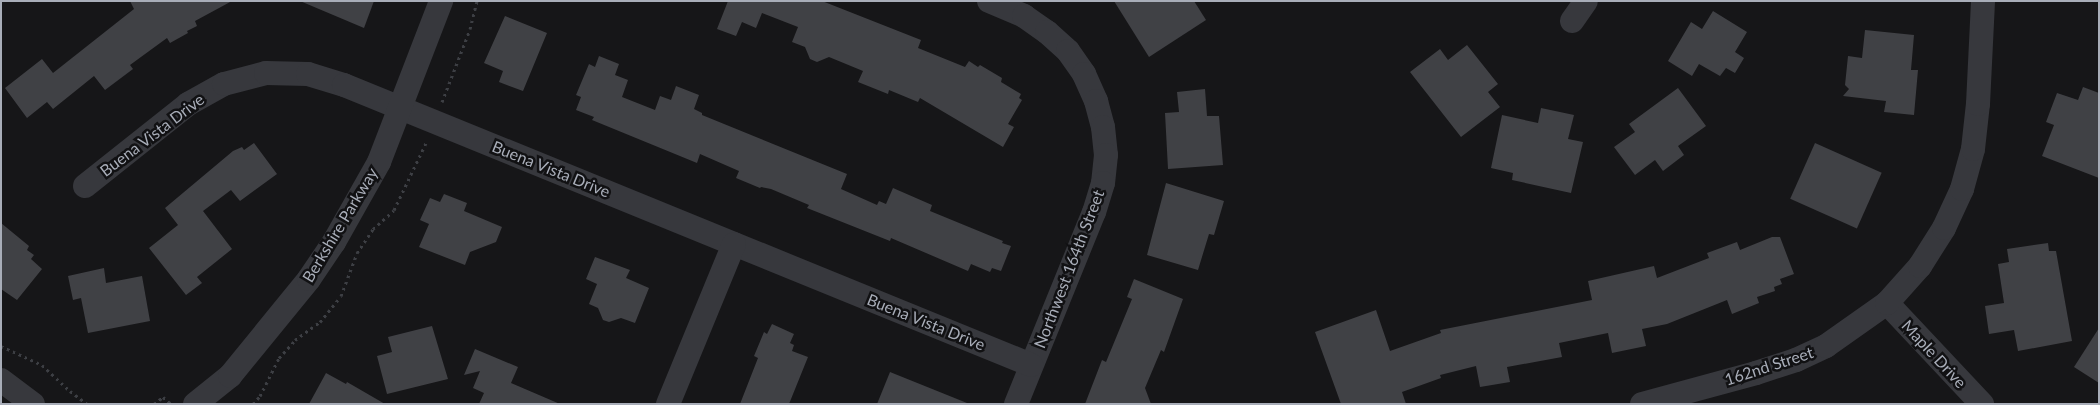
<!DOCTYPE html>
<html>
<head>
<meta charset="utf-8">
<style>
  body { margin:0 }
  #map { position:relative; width:2100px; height:405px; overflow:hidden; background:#161618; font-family:Lato,sans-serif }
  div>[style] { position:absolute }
  .building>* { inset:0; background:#404145; transform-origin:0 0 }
  .path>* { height:3px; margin-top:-1.5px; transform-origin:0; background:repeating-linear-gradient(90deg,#3d3f44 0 2.5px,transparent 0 6.5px) }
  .minor>* { height:24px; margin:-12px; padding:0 12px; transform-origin:12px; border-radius:12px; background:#37383d }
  span { translate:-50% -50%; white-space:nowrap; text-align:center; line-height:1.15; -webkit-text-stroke:5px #111113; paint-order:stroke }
  .street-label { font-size:16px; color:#a8adb8 }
  .frame { position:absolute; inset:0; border:2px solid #a8adb8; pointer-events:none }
</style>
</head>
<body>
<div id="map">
  <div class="building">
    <div style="clip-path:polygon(130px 1px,232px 1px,195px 21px,197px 26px,187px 31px,188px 33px,170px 43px,167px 38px,130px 65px,133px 69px,105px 90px,94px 76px,53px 109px,47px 102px,27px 118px,5px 88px,42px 59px,53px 73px,134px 9px)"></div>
    <div style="clip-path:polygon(300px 1px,374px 1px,364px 28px)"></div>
    <div style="clip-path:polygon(728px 1px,822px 1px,921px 40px,918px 48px,965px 67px,969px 61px,978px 67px,980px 65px,1002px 78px,1001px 82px,1021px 94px,1019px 98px,1022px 100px,1008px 124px,1014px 127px,1003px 147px,920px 98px,918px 102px,889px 90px,888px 94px,858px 82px,863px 71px,829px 57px,817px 62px,810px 59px,805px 47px,792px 42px,798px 27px,762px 13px,756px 28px,742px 22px,736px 36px,717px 29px)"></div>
    <div style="clip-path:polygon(1114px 1px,1194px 1px,1206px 20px,1149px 57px)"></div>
    <div style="clip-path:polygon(1713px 11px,1747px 32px,1735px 52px,1744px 58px,1735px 73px,1726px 68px,1720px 76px,1699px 64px,1692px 76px,1668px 61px,1691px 22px,1702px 29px)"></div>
    <div style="clip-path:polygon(505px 16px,547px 33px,523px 91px,499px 82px,503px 71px,484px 63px)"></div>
    <div style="clip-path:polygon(1865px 30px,1914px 35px,1911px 70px,1918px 70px,1914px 115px,1884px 112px,1886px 101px,1843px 96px,1849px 89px,1845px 85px,1848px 56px,1862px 58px)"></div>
    <div style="clip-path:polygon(1467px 45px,1498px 84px,1488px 92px,1500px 107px,1461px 137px,1410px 72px,1440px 49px,1448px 60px)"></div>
    <div style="clip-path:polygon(599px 56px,619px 64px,615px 75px,628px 80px,622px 97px,655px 110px,660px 96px,671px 100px,676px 86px,699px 95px,694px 109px,702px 113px,702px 115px,847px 174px,841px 189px,877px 205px,879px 201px,886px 204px,893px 188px,932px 205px,930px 211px,1003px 241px,1002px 243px,1011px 246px,1001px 271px,992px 268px,990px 272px,971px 264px,968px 271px,891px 238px,890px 241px,807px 208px,809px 205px,771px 189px,761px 187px,760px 188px,736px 178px,739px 171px,700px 154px,697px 163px,592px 120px,594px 117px,576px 110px,581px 97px,576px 95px,589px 64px,595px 67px)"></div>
    <div style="clip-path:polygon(2083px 87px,2099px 93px,2099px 178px,2042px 156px,2054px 125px,2046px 122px,2057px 93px,2078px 100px)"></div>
    <div style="clip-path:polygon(1678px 88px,1706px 126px,1678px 146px,1684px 155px,1663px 171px,1655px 160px,1635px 175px,1614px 147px,1635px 132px,1629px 124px)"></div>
    <div style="clip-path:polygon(1205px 89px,1207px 116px,1219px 116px,1223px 165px,1168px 169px,1165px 113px,1179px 112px,1177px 92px)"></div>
    <div style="clip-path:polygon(1541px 108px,1574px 115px,1568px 139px,1583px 142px,1571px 193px,1512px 180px,1513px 173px,1491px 168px,1502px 115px,1538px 123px)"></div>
    <div style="clip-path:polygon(254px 143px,277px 174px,240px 201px,231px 190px,203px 211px,232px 249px,197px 277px,202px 283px,186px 295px,149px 248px,178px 225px,165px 208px,233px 151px,242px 147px,244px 150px)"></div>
    <div style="left:1815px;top:143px;width:73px;height:61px;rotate:24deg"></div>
    <div style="clip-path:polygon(1166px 183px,1224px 201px,1214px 235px,1209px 234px,1198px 270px,1147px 255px)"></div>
    <div style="clip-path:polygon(444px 194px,467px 203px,464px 211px,502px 227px,496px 242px,470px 252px,465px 265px,419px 247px,429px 224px,420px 220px,430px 198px,440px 202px)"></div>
    <div style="clip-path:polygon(1px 223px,29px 246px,27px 250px,34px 255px,31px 259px,42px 269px,17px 300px,1px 289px)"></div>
    <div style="clip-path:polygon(1772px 237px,1780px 237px,1794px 274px,1780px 279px,1782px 284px,1774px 287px,1775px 291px,1757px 297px,1759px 303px,1732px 314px,1727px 300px,1667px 324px,1642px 329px,1646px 346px,1612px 353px,1608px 333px,1559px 343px,1562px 357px,1507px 367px,1510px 382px,1480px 387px,1476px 366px,1440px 375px,1441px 378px,1402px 392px,1406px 404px,1341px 404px,1315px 332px,1376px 310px,1390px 351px,1441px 333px,1440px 330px,1592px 300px,1588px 281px,1654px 266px,1657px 278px,1709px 258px,1707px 253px,1737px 242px,1740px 250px)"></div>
    <div style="clip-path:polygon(2048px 243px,2049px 251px,2056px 251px,2072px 341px,2018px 351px,2014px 330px,1989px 334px,1985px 306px,2004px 303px,1998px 264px,2009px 262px,2007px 249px)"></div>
    <div style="clip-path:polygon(595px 257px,630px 270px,626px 278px,649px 288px,635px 323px,621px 318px,609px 322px,603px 320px,598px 308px,589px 304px,597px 284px,586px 279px)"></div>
    <div style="clip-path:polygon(104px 268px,106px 283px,142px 276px,150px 321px,88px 333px,81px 298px,73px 300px,68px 276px)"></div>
    <div style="clip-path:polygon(1134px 279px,1183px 299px,1164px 352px,1161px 350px,1145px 388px,1151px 404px,1085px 404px,1102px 360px,1106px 362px,1132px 299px,1127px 297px)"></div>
    <div style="clip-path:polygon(772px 324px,794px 334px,790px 343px,794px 345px,792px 351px,808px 357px,789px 404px,740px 404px,758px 358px,754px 356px,764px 332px,767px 334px)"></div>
    <div style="clip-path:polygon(432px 326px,448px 379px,387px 394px,377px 356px,392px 352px,388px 337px)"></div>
    <div style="clip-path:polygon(2099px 328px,2099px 383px,2074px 367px)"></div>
    <div style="clip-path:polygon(475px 349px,518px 367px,511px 383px,560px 404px,479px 404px,484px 393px,473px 388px,480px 371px,464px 375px)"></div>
    <div style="clip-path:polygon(890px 372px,967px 403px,967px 404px,877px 404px)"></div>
    <div style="clip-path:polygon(326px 373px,346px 384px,347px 382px,385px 404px,309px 404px)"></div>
  </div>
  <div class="path">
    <div style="left:442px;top:102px;width:78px;rotate:-69deg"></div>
    <div style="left:470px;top:29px;width:29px;rotate:-76deg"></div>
    <div style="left:1px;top:346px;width:45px;rotate:24.9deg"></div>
    <div style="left:42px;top:365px;width:38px;rotate:43deg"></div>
    <div style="left:70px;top:391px;width:21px;rotate:37deg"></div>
    <div style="left:154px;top:404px;width:11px;rotate:-38deg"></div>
    <div style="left:163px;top:397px;width:11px;rotate:41deg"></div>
    <div style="left:253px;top:404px;width:11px;rotate:-49deg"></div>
    <div style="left:260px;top:396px;width:42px;rotate:-63.4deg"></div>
    <div style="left:279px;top:358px;width:24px;rotate:-48deg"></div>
    <div style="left:295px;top:340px;width:31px;rotate:-36deg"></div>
    <div style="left:320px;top:322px;width:33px;rotate:-51deg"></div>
    <div style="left:341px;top:296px;width:46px;rotate:-69.6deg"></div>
    <div style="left:357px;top:253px;width:29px;rotate:-56deg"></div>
    <div style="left:373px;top:229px;width:28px;rotate:-42deg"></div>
    <div style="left:394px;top:210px;width:74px;rotate:-64.5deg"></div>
  </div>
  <div class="minor">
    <div style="left:989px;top:1px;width:38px;rotate:23deg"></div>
    <div style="left:1024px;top:16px;width:28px;rotate:35deg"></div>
    <div style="left:1047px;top:32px;width:28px;rotate:42deg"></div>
    <div style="left:1068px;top:51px;width:28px;rotate:55deg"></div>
    <div style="left:1084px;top:74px;width:30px;rotate:66deg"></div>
    <div style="left:1096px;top:101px;width:27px;rotate:75deg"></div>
    <div style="left:1103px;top:127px;width:28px;rotate:84deg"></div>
    <div style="left:1106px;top:155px;width:28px;rotate:96deg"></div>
    <div style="left:1103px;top:183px;width:30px;rotate:107deg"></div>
    <div style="left:1094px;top:212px;width:207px;rotate:112.1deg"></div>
    <div style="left:1572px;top:21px;width:24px;rotate:-55deg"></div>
    <div style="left:85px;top:186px;width:132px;rotate:-38.5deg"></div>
    <div style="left:188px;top:104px;width:41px;rotate:-29.1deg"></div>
    <div style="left:224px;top:84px;width:43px;rotate:-14.7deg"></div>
    <div style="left:266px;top:73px;width:42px;rotate:1.4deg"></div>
    <div style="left:308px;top:74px;width:38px;rotate:17deg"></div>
    <div style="left:344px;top:85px;width:742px;rotate:22.17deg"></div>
    <div style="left:1887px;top:303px;width:139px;rotate:46.8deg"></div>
    <div style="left:1px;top:380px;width:40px;rotate:37deg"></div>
    <div style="left:195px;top:404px;width:45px;rotate:-38.7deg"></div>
    <div style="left:230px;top:376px;width:125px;rotate:-50.8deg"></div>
    <div style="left:309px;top:279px;width:45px;rotate:-56deg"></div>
    <div style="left:334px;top:242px;width:92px;rotate:-60.6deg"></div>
    <div style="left:379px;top:162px;width:173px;rotate:-68.9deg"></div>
    <div style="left:668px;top:404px;width:173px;rotate:-67.6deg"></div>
    <div style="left:1642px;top:404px;width:118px;rotate:-15.2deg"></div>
    <div style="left:1756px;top:373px;width:42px;rotate:-18deg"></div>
    <div style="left:1796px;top:360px;width:33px;rotate:-25deg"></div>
    <div style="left:1826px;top:346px;width:75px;rotate:-35.2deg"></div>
    <div style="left:1887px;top:303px;width:50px;rotate:-48.3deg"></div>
    <div style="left:1920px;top:266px;width:45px;rotate:-57.7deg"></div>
    <div style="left:1944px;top:228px;width:43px;rotate:-65.2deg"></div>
    <div style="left:1962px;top:189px;width:41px;rotate:-74.6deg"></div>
    <div style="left:1973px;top:149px;width:45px;rotate:-83.7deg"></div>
    <div style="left:1978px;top:104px;width:103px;rotate:-87.2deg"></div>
  </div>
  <div class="street-label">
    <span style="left:152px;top:135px;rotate:-37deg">Buena Vista Drive</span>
    <span style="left:551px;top:169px;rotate:22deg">Buena Vista Drive</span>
    <span style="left:340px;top:225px;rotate:-59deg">Berkshire Parkway</span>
    <span style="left:1069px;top:269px;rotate:-69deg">Northwest 164th Street</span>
    <span style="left:926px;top:322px;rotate:22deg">Buena Vista Drive</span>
    <span style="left:1934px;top:354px;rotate:47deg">Maple Drive</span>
    <span style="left:1769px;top:366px;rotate:-18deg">162nd Street</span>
  </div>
  <div class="frame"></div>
</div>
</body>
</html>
